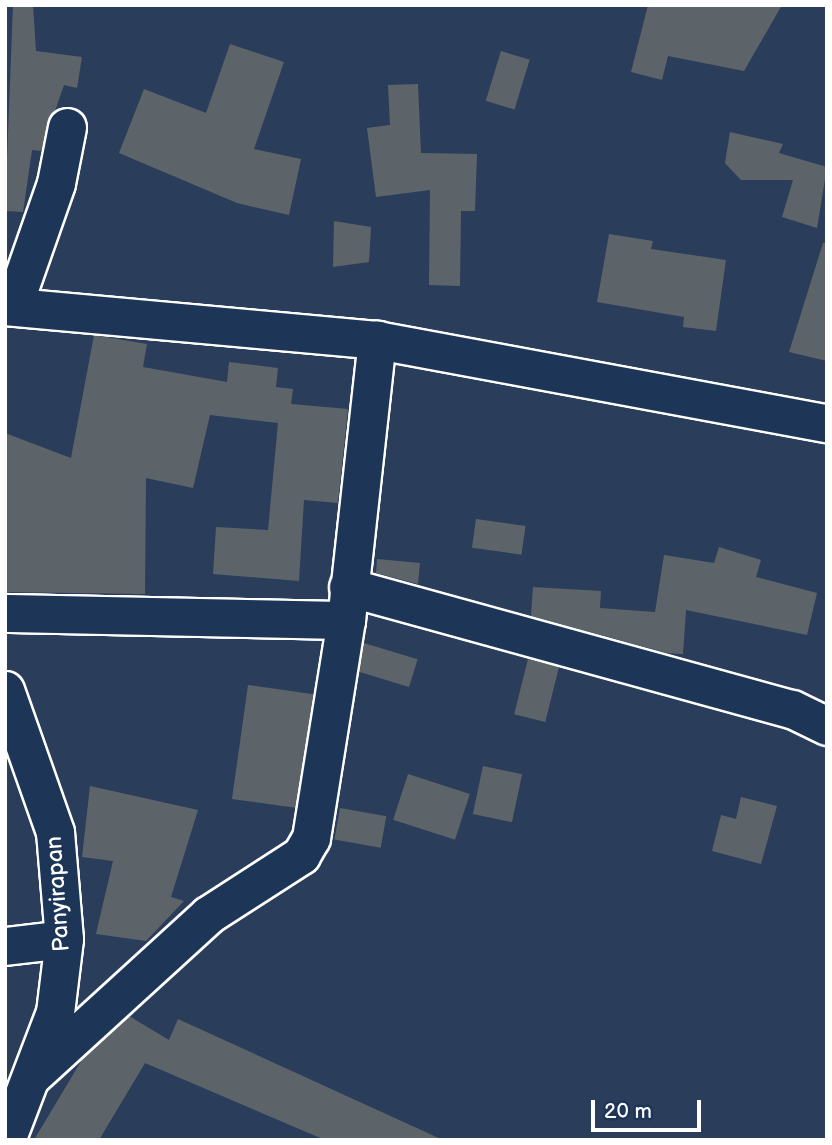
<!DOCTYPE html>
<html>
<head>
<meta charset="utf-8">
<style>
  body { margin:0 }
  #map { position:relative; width:832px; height:1145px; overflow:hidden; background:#2a3e5b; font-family:"Balsamiq Sans",sans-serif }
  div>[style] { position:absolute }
  .building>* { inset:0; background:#5d6469; transform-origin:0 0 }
  .roads { filter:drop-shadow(2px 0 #fff) drop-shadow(-2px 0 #fff) drop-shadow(0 2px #fff) drop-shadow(0 -2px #fff) }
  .minor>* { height:37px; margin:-18.5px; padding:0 18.5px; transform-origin:18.5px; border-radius:18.5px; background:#1d3557 }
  span { translate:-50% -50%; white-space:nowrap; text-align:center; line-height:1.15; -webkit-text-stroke:5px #1d3557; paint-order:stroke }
  .street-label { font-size:23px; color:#fff }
  .frame { position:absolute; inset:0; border:7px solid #fff; pointer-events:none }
  .scale { position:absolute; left:591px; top:1100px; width:110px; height:32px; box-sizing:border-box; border:4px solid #fff; border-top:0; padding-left:9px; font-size:21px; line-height:24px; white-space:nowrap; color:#fff; -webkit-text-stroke:5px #1d3557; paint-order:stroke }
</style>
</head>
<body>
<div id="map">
  <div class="building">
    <div style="clip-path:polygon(13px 5px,33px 5px,36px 51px,82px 57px,77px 88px,64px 85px,41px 151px,32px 150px,23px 212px,5px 211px)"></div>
    <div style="clip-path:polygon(648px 5px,782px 5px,744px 71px,668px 56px,662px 80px,631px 72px)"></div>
    <div style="clip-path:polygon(230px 44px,284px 62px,254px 149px,301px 159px,289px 215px,237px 203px,119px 153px,144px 89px,206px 113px)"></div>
    <div style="left:501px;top:51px;width:30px;height:52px;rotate:17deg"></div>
    <div style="clip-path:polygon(418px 84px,421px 153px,477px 154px,475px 211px,461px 211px,460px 286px,429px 285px,430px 190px,376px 197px,367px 128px,390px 125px,388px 85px)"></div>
    <div style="clip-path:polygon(730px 132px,783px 144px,779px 153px,827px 167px,817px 228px,782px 217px,793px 180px,741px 180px,725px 163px)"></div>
    <div style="clip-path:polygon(334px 221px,371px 227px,369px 262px,333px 267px)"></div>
    <div style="clip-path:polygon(609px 234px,653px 241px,651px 249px,726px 260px,716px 331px,683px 327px,684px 317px,597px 302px)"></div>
    <div style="clip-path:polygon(823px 243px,827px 243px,827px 361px,789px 352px)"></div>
    <div style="clip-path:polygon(94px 335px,147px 344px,143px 367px,227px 382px,229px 362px,278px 368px,276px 387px,293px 389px,291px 404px,348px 409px,338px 503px,304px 500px,299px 581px,213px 574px,216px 527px,268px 530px,278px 423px,210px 415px,193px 488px,146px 478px,145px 594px,5px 592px,5px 433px,71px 458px)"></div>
    <div style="left:476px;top:519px;width:50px;height:29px;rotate:8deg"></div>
    <div style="clip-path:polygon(719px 547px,761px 560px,756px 577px,817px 593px,807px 635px,686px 610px,683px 654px,667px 653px,531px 616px,533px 587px,601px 591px,600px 608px,655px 612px,664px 555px,714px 563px)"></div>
    <div style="clip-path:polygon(377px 559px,420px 563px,418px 584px,376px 573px)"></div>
    <div style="left:364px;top:643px;width:56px;height:29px;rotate:17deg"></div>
    <div style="left:528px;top:659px;width:32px;height:57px;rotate:14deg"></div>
    <div style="left:248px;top:685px;width:66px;height:115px;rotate:8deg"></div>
    <div style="left:483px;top:766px;width:40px;height:49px;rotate:12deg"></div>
    <div style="left:408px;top:774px;width:65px;height:48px;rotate:18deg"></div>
    <div style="clip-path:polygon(90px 786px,198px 810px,171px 897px,184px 901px,146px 941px,96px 934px,113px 861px,82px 857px)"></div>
    <div style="clip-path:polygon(741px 797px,777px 806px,761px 864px,712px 851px,721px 815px,736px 819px)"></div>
    <div style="left:340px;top:808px;width:47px;height:32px;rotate:10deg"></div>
    <div style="clip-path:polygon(129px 1016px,169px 1040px,178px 1019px,443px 1140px,325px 1140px,145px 1063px,99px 1140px,34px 1140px,83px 1058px)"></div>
  </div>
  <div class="roads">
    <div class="minor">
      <div style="left:5px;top:306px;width:374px;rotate:5.2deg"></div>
      <div style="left:377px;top:340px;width:458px;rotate:10.5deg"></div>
      <div style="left:13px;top:306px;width:130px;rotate:-70.7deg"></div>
      <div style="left:56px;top:183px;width:57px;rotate:-78.9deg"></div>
      <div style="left:348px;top:587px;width:460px;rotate:15.4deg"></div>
      <div style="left:792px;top:709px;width:39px;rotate:26deg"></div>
      <div style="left:5px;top:613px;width:341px;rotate:1.2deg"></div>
      <div style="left:346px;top:620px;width:282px;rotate:-83.7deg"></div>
      <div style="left:5px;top:690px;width:151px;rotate:70.6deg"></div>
      <div style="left:55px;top:832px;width:107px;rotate:85.2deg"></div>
      <div style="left:64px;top:939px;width:74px;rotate:97deg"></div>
      <div style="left:55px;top:1012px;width:137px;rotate:110.9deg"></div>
      <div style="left:5px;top:946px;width:59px;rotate:-6.8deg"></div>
      <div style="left:33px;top:1075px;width:237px;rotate:-42.4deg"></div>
      <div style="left:208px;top:915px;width:111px;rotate:-32.8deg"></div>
      <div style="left:301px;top:855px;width:20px;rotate:-60deg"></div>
      <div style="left:311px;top:838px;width:221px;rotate:-80.9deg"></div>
    </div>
  </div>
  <div class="street-label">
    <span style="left:58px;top:894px;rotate:-94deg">Panyirapan</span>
  </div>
  <div class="frame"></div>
  <div class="scale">20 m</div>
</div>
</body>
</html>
